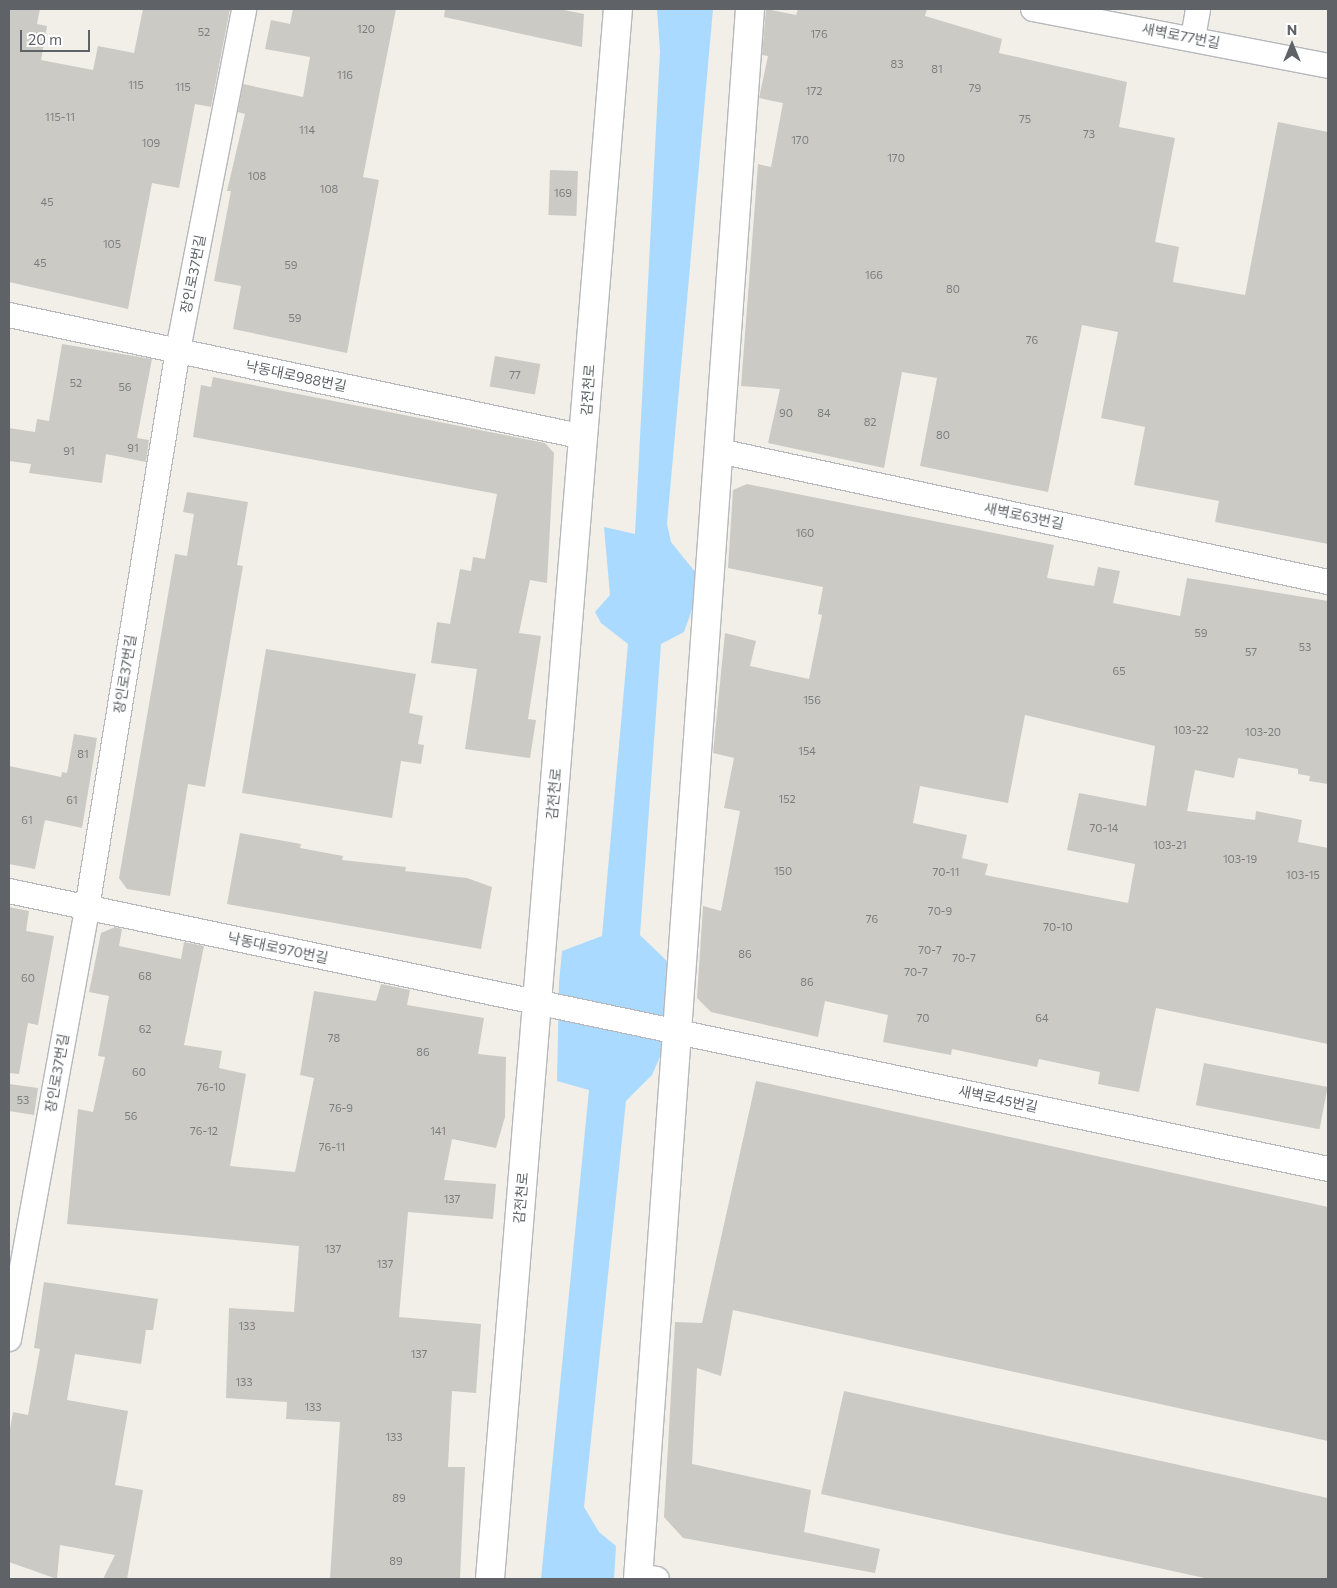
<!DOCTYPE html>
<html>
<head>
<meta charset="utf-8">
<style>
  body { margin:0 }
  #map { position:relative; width:1337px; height:1588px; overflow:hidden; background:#f1efe8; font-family:Commissioner,"Noto Sans KR",sans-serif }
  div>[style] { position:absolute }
  .water>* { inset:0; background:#aadaff }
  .building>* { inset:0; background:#cccac5; transform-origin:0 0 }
  .roads { filter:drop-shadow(1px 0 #b5b8bc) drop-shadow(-1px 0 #b5b8bc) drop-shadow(0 1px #b5b8bc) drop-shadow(0 -1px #b5b8bc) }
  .street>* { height:24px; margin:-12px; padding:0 12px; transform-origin:12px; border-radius:12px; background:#fff }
  .secondary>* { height:28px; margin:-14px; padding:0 14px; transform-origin:14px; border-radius:14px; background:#fff }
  span { translate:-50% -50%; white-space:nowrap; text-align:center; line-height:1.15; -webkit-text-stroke:4px #fff; paint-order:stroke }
  .number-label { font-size:11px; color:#7a7d7f }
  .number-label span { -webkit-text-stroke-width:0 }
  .street-label { font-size:14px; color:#5f6368 }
  .frame { position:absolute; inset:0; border:10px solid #5f6368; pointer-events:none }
  .north { position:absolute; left:1267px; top:20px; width:50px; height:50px; -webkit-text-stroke:4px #fff; paint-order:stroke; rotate:0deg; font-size:14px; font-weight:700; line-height:20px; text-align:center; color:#5f6368 }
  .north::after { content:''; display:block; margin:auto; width:18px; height:22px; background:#5f6368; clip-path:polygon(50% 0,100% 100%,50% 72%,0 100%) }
  .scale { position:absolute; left:20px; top:30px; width:70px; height:22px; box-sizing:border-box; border:2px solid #5f6368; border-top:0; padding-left:6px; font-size:15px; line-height:18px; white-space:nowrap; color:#5f6368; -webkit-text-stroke:4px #fff; paint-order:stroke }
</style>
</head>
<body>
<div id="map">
  <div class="water">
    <div style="clip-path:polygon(657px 9px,713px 9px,667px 524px,671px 542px,696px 573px,699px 590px,684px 632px,661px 644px,640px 935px,671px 965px,660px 1057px,652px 1075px,626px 1101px,584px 1507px,599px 1532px,616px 1546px,614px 1579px,541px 1579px,589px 1090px,557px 1081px,559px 983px,562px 951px,602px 936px,628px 644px,601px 623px,595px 612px,610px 595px,604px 527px,635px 534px,660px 51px)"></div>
  </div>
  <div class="building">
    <div style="clip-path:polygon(9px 9px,40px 9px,37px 24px,47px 26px,41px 60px,93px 70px,98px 46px,134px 53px,143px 9px,230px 9px,211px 107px,195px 104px,179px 188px,152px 183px,128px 309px,9px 282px)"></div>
    <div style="clip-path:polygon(293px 9px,396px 9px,363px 177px,379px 180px,347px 353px,233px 329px,241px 286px,214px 281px,231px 191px,227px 191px,245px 114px,238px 112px,243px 84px,303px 97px,310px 57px,265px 49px,271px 20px,290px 24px)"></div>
    <div style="clip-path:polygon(445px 9px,559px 9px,584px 14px,582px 47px,444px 17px)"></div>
    <div style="clip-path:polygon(766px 9px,796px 15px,798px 9px,927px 9px,925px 16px,1002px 39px,999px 53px,1127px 82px,1119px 127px,1175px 138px,1155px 242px,1179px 247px,1173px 282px,1245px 295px,1278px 122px,1328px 132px,1328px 544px,1215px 522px,1219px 501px,1134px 485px,1145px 427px,1101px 418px,1118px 332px,1082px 325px,1048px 492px,920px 466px,937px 378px,902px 372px,884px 468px,768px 443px,780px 389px,741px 386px,758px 164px,771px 167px,783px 103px,759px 98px,768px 56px,762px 55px)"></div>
    <div style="left:550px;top:170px;width:28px;height:45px;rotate:2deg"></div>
    <div style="clip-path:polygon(62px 344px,152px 359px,137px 438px,149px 440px,146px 462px,106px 454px,102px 483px,29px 473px,31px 464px,9px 461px,9px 428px,35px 432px,37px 419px,49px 421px)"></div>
    <div style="left:495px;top:356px;width:46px;height:31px;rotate:10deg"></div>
    <div style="clip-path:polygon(213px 377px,545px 443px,554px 453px,547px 583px,530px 580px,519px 633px,541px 636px,528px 719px,536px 720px,530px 758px,465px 749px,477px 669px,431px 663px,437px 622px,450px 624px,460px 569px,471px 571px,473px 557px,485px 559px,497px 494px,193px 437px,201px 385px,211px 387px)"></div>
    <div style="clip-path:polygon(evenodd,747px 484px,1054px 545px,1047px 578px,1094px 586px,1098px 567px,1120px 571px,1113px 603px,1180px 616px,1187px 578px,1328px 601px,1328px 784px,1309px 781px,1310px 776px,1298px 774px,1298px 769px,1238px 758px,1234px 778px,1195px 770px,1187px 811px,1255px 820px,1256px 811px,1302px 820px,1298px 842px,1328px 848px,1328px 1044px,1156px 1008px,1139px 1092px,1098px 1084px,1100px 1072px,1039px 1059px,1037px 1067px,952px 1049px,951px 1055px,883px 1042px,888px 1015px,825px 1001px,818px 1037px,711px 1012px,697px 998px,703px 906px,721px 911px,740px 811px,724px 808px,734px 758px,713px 753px,725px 633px,756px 641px,750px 666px,809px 679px,822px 615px,818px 614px,823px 587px,728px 568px,733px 490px,747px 484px,1025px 715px,1155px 746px,1146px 806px,1079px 793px,1067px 850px,1135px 864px,1128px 903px,985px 875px,988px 864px,962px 858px,967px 835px,913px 823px,920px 786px,1008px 803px,1025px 715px)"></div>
    <div style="clip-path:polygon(187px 492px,248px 502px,237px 565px,243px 566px,205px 787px,188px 784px,170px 896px,127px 889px,119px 878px,175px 554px,187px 556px,194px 514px,183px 512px)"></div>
    <div style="clip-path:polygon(266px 649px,416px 674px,409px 713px,423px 716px,418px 744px,424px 745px,421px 764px,401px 761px,392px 818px,242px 793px)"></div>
    <div style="clip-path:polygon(74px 734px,97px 738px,82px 828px,45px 820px,35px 869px,9px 864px,9px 766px,61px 777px,62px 772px,67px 773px)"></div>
    <div style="clip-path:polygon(240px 833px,301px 844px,300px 848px,343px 856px,342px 860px,406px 867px,405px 871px,467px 878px,492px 887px,481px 949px,227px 904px)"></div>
    <div style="clip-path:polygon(9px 907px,29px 911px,26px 931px,54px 936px,38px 1025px,28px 1023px,19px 1074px,9px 1073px)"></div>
    <div style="clip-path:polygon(115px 927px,122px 929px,119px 946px,181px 959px,184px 942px,204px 946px,184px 1045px,222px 1051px,219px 1068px,246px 1074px,230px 1166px,295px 1172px,314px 1078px,300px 1075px,314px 991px,376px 1001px,381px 984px,410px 990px,407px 1005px,484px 1018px,478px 1054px,506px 1057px,505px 1117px,496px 1148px,452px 1139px,444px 1180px,496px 1184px,493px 1219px,408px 1212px,399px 1317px,481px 1324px,476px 1393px,452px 1391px,448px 1467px,465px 1467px,460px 1579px,330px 1579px,340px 1422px,286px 1419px,287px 1402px,226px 1398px,229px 1308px,294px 1312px,299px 1246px,67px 1224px,78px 1109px,93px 1112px,105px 1057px,98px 1056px,109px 996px,89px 992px,101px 933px)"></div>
    <div style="left:1204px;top:1063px;width:126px;height:43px;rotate:11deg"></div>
    <div style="clip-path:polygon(756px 1081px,1328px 1207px,1328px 1441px,733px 1310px,721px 1376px,697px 1368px,692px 1464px,811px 1490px,804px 1532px,880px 1549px,875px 1573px,683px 1538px,664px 1517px,675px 1322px,702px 1323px)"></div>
    <div style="clip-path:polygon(9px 1084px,38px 1088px,34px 1115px,9px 1111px)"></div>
    <div style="clip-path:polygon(44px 1282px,158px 1299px,153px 1330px,146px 1330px,141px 1364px,75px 1354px,67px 1400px,128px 1411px,115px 1485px,143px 1490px,127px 1579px,103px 1579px,115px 1555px,60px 1545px,57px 1579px,9px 1562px,9px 1435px,13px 1412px,28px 1415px,40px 1349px,34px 1348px)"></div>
    <div style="clip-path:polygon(844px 1391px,1328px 1498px,1328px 1579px,1209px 1579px,821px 1494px)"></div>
  </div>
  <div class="roads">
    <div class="street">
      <div style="left:1033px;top:9px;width:300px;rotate:10.9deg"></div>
      <div style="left:1193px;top:38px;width:29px;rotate:-80deg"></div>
      <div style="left:9px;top:315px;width:588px;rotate:11.98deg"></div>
      <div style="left:719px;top:451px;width:623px;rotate:12.14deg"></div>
      <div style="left:9px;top:891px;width:1348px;rotate:11.9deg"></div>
      <div style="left:9px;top:1339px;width:438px;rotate:-79.7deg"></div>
      <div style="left:87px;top:908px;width:565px;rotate:-80.74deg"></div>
      <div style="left:178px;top:350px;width:347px;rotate:-79deg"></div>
      <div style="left:638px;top:1576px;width:19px;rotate:9deg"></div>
    </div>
    <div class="secondary">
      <div style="left:490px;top:1579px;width:1575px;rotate:-85.34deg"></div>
      <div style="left:638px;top:1579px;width:1574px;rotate:-85.92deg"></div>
    </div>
  </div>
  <div class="number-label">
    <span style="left:366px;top:29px">120</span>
    <span style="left:204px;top:32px">52</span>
    <span style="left:819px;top:34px">176</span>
    <span style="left:897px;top:64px">83</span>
    <span style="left:937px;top:69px">81</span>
    <span style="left:345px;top:75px">116</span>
    <span style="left:136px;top:85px">115</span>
    <span style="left:183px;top:87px">115</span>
    <span style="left:975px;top:88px">79</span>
    <span style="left:814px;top:91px">172</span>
    <span style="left:60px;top:117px">115-11</span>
    <span style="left:1025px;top:119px">75</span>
    <span style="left:307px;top:130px">114</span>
    <span style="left:1089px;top:134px">73</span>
    <span style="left:800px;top:140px">170</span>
    <span style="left:151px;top:143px">109</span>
    <span style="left:896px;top:158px">170</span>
    <span style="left:257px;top:176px">108</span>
    <span style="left:329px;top:189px">108</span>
    <span style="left:563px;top:193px">169</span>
    <span style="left:47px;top:202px">45</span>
    <span style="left:112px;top:244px">105</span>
    <span style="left:40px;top:263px">45</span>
    <span style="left:291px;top:265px">59</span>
    <span style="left:874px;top:275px">166</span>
    <span style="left:953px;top:289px">80</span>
    <span style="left:295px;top:318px">59</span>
    <span style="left:1032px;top:340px">76</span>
    <span style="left:515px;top:375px">77</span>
    <span style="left:76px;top:383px">52</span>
    <span style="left:125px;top:387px">56</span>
    <span style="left:786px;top:413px">90</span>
    <span style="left:824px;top:413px">84</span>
    <span style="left:870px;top:422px">82</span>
    <span style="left:943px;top:435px">80</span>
    <span style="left:133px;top:448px">91</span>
    <span style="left:69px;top:451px">91</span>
    <span style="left:805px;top:533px">160</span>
    <span style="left:1201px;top:633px">59</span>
    <span style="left:1305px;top:647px">53</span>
    <span style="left:1251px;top:652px">57</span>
    <span style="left:1119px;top:671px">65</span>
    <span style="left:812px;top:700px">156</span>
    <span style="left:1191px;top:730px">103-22</span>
    <span style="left:1263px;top:732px">103-20</span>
    <span style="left:807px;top:751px">154</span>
    <span style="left:83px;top:754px">81</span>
    <span style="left:787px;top:799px">152</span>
    <span style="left:72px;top:800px">61</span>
    <span style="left:27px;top:820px">61</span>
    <span style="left:1104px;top:828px">70-14</span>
    <span style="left:1170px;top:845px">103-21</span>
    <span style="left:1240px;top:859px">103-19</span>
    <span style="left:783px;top:871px">150</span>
    <span style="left:946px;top:872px">70-11</span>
    <span style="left:1303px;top:875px">103-15</span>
    <span style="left:940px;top:911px">70-9</span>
    <span style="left:872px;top:919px">76</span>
    <span style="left:1058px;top:927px">70-10</span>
    <span style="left:930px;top:950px">70-7</span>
    <span style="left:745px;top:954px">86</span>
    <span style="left:964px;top:958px">70-7</span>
    <span style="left:916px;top:972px">70-7</span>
    <span style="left:145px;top:976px">68</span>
    <span style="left:28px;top:978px">60</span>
    <span style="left:807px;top:982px">86</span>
    <span style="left:923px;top:1018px">70</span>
    <span style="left:1042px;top:1018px">64</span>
    <span style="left:145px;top:1029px">62</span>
    <span style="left:334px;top:1038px">78</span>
    <span style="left:423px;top:1052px">86</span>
    <span style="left:139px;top:1072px">60</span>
    <span style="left:211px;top:1087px">76-10</span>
    <span style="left:23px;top:1100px">53</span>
    <span style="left:341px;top:1108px">76-9</span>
    <span style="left:131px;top:1116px">56</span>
    <span style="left:204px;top:1131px">76-12</span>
    <span style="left:438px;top:1131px">141</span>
    <span style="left:332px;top:1147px">76-11</span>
    <span style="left:452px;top:1199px">137</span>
    <span style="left:333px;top:1249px">137</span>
    <span style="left:385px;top:1264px">137</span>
    <span style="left:247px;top:1326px">133</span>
    <span style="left:419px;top:1354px">137</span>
    <span style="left:244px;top:1382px">133</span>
    <span style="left:313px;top:1407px">133</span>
    <span style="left:394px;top:1437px">133</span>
    <span style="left:399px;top:1498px">89</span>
    <span style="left:396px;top:1561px">89</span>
  </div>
  <div class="street-label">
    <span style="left:1181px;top:36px;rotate:11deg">새벽로77번길</span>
    <span style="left:193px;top:274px;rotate:-79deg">장인로37번길</span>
    <span style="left:296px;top:376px;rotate:12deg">낙동대로988번길</span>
    <span style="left:588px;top:390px;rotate:-86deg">감전천로</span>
    <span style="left:1024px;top:516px;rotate:12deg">새벽로63번길</span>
    <span style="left:125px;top:674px;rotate:-81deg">장인로37번길</span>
    <span style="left:554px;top:794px;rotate:-85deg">감전천로</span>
    <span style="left:278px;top:948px;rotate:12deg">낙동대로970번길</span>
    <span style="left:57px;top:1073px;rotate:-80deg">장인로37번길</span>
    <span style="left:998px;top:1099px;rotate:12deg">새벽로45번길</span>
    <span style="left:521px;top:1198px;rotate:-85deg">감전천로</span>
  </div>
  <div class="frame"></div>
  <div class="north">N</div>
  <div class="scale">20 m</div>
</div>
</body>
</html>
